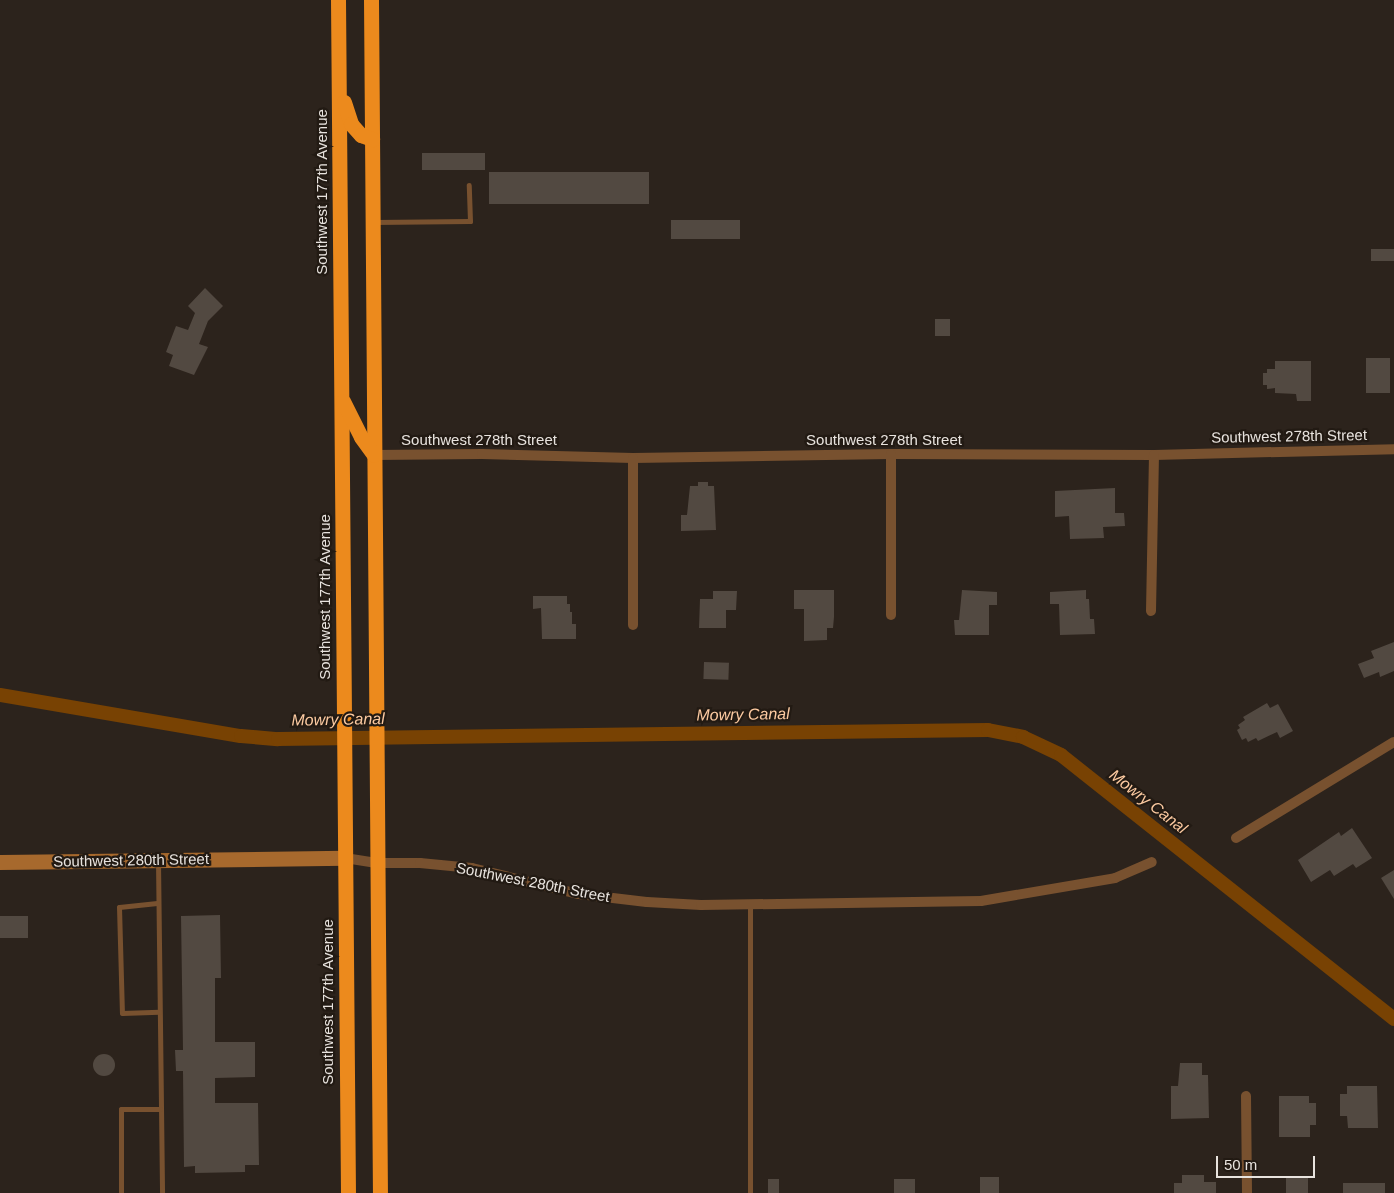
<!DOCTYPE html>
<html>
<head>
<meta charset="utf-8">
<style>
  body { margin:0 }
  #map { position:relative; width:1394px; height:1193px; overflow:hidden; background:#2c231c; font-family:Arial,sans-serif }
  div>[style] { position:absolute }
  .canal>* { height:14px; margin:-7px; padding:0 7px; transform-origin:7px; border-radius:7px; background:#784203 }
  .building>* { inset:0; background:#524941; transform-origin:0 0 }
  .round { border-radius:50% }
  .lane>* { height:5px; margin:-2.5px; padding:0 2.5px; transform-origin:2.5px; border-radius:2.5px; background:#78512f }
  .street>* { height:10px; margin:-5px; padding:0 5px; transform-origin:5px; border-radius:5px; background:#78512f }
  .secondary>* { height:15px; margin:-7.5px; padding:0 7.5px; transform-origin:7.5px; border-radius:7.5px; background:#a7692d }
  .highway>* { height:15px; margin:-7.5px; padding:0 7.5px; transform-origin:7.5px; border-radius:7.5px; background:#ec8a1d }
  span { translate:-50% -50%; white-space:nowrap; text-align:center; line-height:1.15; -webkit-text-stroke:4.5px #221a13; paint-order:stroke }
  .street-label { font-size:15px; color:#e8e3de }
  .water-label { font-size:16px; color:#fccaa1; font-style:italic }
  .scale { position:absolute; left:1216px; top:1156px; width:99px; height:22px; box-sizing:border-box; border:2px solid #e8e3de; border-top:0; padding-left:6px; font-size:15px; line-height:18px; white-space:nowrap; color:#e8e3de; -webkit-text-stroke:4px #221a13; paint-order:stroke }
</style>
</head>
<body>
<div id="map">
  <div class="canal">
    <div style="left:0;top:695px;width:244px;rotate:9.7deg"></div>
    <div style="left:241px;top:736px;width:37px;rotate:5deg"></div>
    <div style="left:278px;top:739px;width:710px;rotate:-0.73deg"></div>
    <div style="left:988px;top:730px;width:36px;rotate:11deg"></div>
    <div style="left:1023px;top:737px;width:42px;rotate:25.3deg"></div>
    <div style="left:1061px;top:755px;width:425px;rotate:38.4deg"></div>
  </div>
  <div class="building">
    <div style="left:422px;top:153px;width:63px;height:17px"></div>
    <div style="left:649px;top:172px;width:32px;height:160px;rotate:90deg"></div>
    <div style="left:740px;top:220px;width:19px;height:69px;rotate:90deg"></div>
    <div style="left:1371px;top:249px;width:23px;height:12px"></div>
    <div style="clip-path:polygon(205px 288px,223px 306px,208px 321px,199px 344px,208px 347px,194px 375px,169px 366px,173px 355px,166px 352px,176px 326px,188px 330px,195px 313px,188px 306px)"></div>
    <div style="left:935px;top:319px;width:15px;height:17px"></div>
    <div style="left:1366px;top:358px;width:24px;height:35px"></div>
    <div style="clip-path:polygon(1275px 361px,1311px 361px,1311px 401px,1297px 401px,1296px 394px,1275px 393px,1275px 388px,1267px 389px,1267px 385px,1263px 385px,1263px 373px,1267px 373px,1267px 369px,1275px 369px)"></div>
    <div style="clip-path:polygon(698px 482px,708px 482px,708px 486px,714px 486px,716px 530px,681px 531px,681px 515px,687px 515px,690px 486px,698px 486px)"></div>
    <div style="clip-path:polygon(1115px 488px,1115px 513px,1124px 513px,1125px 526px,1103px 527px,1104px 538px,1070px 539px,1069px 516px,1055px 517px,1055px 491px)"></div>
    <div style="clip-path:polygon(794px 590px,834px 590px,834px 617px,833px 628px,827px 628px,827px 640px,804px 641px,804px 609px,794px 609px)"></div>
    <div style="clip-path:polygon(962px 590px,997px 592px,997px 605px,989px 605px,989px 635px,955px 635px,954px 620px,959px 620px)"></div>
    <div style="clip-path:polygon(1086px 590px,1086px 599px,1089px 599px,1090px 619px,1094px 619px,1095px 634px,1060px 635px,1059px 604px,1050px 604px,1050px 592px)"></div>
    <div style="clip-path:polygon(713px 591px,737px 591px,736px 610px,726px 610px,726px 628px,699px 628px,700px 599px,713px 599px)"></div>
    <div style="clip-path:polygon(533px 596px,567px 596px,567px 604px,570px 604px,570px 612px,572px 612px,572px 624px,576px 624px,576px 639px,542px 639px,541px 608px,533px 609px)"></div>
    <div style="clip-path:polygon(1394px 642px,1394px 671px,1380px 677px,1379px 672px,1364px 678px,1358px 664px,1374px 658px,1371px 651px)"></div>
    <div style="left:704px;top:662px;width:25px;height:17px;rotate:2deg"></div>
    <div style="clip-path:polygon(1267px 703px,1270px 708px,1278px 704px,1293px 731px,1280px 738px,1277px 732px,1258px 741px,1256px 738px,1248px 742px,1246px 738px,1242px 740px,1237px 730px,1240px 728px,1238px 725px,1245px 720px,1243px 717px)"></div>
    <div style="clip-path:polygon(1352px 828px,1372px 858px,1356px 868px,1353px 864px,1334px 876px,1330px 870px,1311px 882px,1298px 860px,1339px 832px,1341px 836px)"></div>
    <div style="clip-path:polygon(1394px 870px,1394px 899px,1381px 878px)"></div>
    <div style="clip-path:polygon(220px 915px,221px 978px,215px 978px,215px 1042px,255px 1042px,255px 1077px,215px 1078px,215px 1103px,258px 1103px,259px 1165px,245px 1165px,245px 1172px,195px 1173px,195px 1166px,184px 1167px,183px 1071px,176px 1071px,175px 1050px,183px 1050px,181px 916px)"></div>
    <div style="left:0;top:916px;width:28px;height:22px"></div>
    <div class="round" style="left:93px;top:1054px;width:22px;height:22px"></div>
    <div style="clip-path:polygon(1180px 1063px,1202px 1063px,1202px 1075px,1208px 1075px,1209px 1118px,1171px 1119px,1171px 1086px,1178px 1086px)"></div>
    <div style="clip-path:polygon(1347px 1086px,1377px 1086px,1378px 1128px,1348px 1128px,1347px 1116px,1340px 1116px,1340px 1094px,1347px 1094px)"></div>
    <div style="clip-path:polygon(1279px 1096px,1309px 1096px,1309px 1103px,1316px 1103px,1316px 1125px,1310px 1125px,1310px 1137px,1279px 1137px)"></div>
    <div style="clip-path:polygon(1182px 1175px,1204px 1175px,1204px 1182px,1216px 1182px,1216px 1193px,1174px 1193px,1174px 1183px,1182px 1183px)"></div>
    <div style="left:1308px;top:1176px;width:17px;height:22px;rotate:90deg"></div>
    <div style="left:980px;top:1177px;width:19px;height:16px"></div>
    <div style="left:768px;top:1179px;width:11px;height:14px"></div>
    <div style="left:894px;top:1179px;width:21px;height:14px"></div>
    <div style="left:1343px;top:1183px;width:42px;height:10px"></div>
  </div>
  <div class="lane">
    <div style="left:374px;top:222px;width:96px;rotate:-0.6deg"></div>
    <div style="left:470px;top:221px;width:36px;rotate:-92deg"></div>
    <div style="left:158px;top:861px;width:332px;rotate:89.3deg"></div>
    <div style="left:157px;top:903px;width:38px;rotate:174deg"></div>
    <div style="left:119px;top:907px;width:106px;rotate:88.4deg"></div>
    <div style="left:122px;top:1013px;width:37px;rotate:-2deg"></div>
    <div style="left:750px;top:905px;width:288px;rotate:90deg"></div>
    <div style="left:121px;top:1193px;width:84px;rotate:-90deg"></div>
    <div style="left:121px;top:1109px;width:39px"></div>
  </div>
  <div class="street">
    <div style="left:374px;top:455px;width:108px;rotate:-0.5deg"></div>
    <div style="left:482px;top:454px;width:151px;rotate:1.5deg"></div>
    <div style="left:633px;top:458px;width:258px;rotate:-0.9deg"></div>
    <div style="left:891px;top:454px;width:263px;rotate:0.2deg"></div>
    <div style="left:1154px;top:455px;width:240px;rotate:-1.4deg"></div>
    <div style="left:1151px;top:611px;width:156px;rotate:-88.9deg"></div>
    <div style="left:891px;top:615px;width:161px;rotate:-90deg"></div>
    <div style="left:633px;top:625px;width:167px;rotate:-90deg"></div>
    <div style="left:1236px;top:838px;width:185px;rotate:-31.3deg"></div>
    <div style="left:345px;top:858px;width:32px;rotate:9deg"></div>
    <div style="left:377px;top:863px;width:43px"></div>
    <div style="left:420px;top:863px;width:52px;rotate:5.5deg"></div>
    <div style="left:472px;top:868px;width:110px;rotate:13.7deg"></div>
    <div style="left:579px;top:894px;width:68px;rotate:6.7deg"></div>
    <div style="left:647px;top:902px;width:54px;rotate:3.2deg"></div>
    <div style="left:701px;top:905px;width:280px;rotate:-0.8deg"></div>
    <div style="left:981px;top:901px;width:136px;rotate:-9.7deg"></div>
    <div style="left:1115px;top:878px;width:40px;rotate:-23.4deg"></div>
    <div style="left:1246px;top:1096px;width:97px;rotate:89.4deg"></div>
  </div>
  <div class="secondary">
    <div style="left:0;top:862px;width:345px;rotate:-0.7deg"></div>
  </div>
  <div class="highway">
    <div style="left:338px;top:0;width:1193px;rotate:89.52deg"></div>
    <div style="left:371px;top:0;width:1193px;rotate:89.57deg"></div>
    <div style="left:344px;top:102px;width:23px;rotate:72deg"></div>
    <div style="left:351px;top:124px;width:15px;rotate:48deg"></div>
    <div style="left:361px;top:135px;width:12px;rotate:20deg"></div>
    <div style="left:343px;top:401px;width:40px;rotate:63.4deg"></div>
    <div style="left:361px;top:437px;width:22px;rotate:54deg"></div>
  </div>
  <div class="street-label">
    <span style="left:322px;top:192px;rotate:-90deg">Southwest 177th Avenue</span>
    <span style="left:1289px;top:436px;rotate:-1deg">Southwest 278th Street</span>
    <span style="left:479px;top:440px">Southwest 278th Street</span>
    <span style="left:884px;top:440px">Southwest 278th Street</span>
    <span style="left:325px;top:597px;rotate:-90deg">Southwest 177th Avenue</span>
    <span style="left:131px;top:860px;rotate:-1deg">Southwest 280th Street</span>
    <span style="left:533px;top:882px;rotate:11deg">Southwest 280th Street</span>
    <span style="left:328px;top:1002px;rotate:-90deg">Southwest 177th Avenue</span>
  </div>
  <div class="water-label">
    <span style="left:743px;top:715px;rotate:-1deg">Mowry Canal</span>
    <span style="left:338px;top:720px;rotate:-1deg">Mowry Canal</span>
    <span style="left:1148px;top:802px;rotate:38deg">Mowry Canal</span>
  </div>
  <div class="scale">50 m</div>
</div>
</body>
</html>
